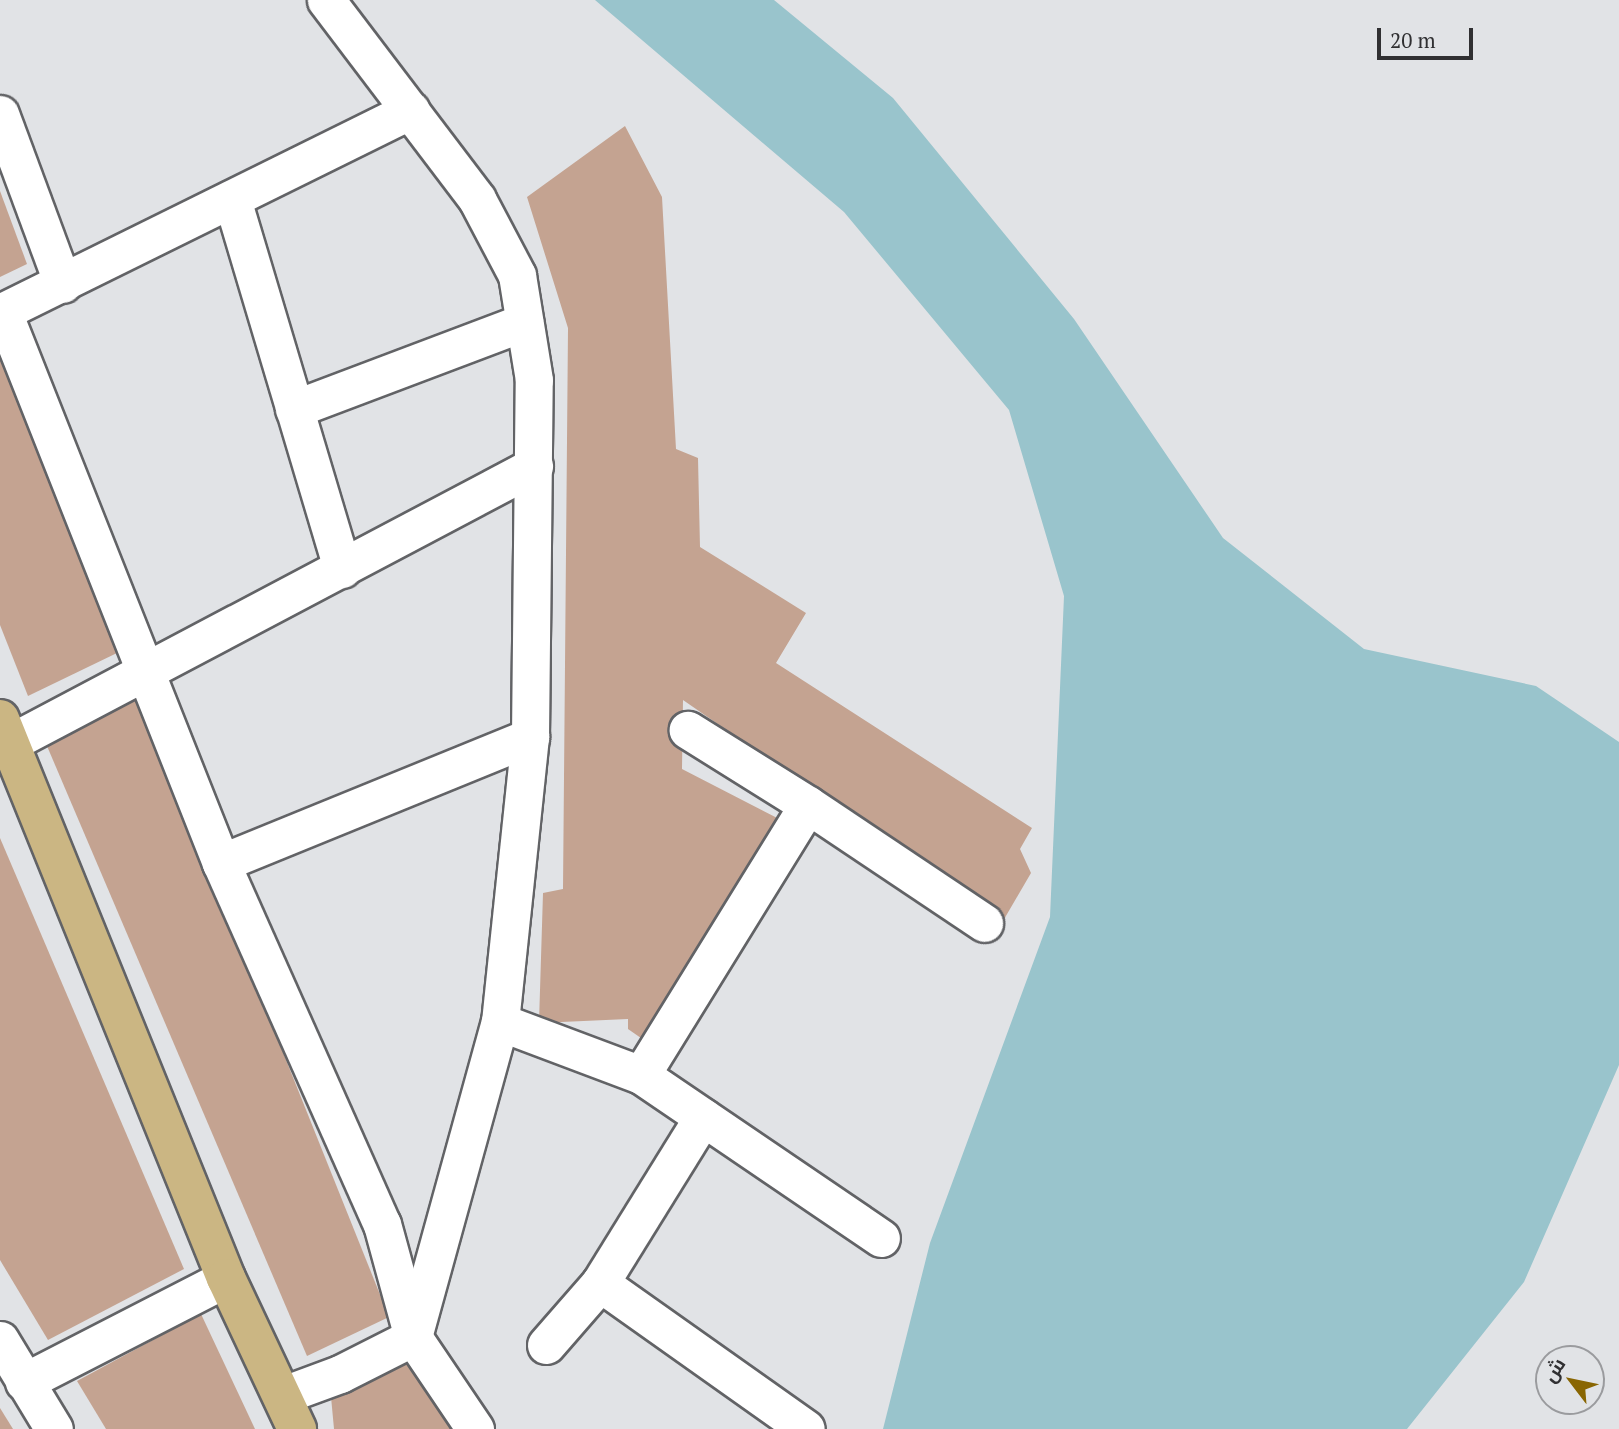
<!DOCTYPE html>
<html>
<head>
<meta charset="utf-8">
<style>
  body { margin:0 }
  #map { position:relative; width:1619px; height:1429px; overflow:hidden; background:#e1e3e6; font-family:"PT Serif",Cairo,serif }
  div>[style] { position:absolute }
  .water>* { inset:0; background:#99c4cc }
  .building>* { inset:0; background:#c4a391 }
  .roads { filter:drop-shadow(2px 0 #626366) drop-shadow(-2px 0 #626366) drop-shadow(0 2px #626366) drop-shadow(0 -2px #626366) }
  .minor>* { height:37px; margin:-18.5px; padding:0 18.5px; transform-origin:18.5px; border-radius:18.5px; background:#fff }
  .primary>* { height:38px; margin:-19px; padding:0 19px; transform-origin:19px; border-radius:19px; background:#cbb683 }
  span { translate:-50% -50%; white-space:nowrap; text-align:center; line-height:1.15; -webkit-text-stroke:5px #e1e3e6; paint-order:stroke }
  .north { position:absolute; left:1535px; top:1345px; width:70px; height:70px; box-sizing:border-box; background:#e1e3e6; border:2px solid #9a9b9e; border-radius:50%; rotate:302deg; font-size:19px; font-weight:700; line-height:28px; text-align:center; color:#303032 }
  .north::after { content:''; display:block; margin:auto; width:24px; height:32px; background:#896603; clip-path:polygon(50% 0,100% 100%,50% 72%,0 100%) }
  .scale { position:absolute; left:1377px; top:28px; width:96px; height:32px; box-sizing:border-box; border:4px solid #303032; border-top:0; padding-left:9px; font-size:21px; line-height:24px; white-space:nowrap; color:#303032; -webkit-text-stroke:5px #e1e3e6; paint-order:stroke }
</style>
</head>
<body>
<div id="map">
  <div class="water">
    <div style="clip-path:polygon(595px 0,774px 0,893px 98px,1074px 319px,1223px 538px,1364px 649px,1536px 686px,1619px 742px,1619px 1065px,1524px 1282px,1407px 1429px,883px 1429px,930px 1243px,1050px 917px,1064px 596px,1009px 410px,844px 212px)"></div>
  </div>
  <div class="building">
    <div style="clip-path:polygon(625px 126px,662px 197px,676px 449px,698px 458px,700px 547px,806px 613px,776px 663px,1032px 828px,1020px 849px,1031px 873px,1003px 921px,683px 700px,682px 769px,787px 823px,651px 1045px,628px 1029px,628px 1019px,539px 1023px,543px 893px,563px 889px,568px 328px,527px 197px)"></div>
    <div style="clip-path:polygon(0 191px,27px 264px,0 277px)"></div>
    <div style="clip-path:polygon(0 357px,117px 653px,28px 696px,0 625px)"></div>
    <div style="clip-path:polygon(137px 688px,389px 1317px,307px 1356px,44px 739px)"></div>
    <div style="clip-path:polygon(0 838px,184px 1269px,48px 1340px,0 1260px)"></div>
    <div style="clip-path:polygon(201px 1314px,255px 1429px,106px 1429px,77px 1381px)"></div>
    <div style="clip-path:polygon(407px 1353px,456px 1429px,334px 1429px,331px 1397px)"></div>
    <div style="clip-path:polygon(0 1408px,13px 1429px,0 1429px)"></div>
  </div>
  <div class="roads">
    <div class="minor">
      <div style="left:0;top:114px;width:181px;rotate:69.7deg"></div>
      <div style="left:232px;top:199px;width:386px;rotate:73.4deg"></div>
      <div style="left:3px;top:312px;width:593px;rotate:68.41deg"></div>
      <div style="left:221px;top:863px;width:395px;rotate:66deg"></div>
      <div style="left:382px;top:1224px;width:117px;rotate:74.7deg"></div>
      <div style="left:413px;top:1337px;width:111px;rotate:56deg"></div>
      <div style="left:0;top:313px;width:458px;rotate:-26.3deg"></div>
      <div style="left:294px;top:409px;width:246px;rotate:-20.7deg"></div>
      <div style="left:0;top:748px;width:604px;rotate:-27.84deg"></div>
      <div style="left:808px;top:805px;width:212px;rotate:33.8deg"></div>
      <div style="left:221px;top:863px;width:334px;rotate:-22.2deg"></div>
      <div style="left:500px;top:1022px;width:151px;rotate:20.6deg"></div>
      <div style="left:641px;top:1075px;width:290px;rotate:34.2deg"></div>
      <div style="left:641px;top:1075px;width:317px;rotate:-58.3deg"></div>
      <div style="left:808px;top:805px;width:142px;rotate:-148deg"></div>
      <div style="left:600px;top:1283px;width:252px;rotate:35.3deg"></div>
      <div style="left:0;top:1340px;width:104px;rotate:58.8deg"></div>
      <div style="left:546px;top:1345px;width:82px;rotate:-48.9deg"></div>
      <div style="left:600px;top:1283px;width:195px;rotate:-58.2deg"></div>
      <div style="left:24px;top:1382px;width:227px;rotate:-27.2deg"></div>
      <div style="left:283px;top:1395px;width:61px;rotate:-20.2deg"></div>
      <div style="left:340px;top:1374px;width:82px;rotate:-26.9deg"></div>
      <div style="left:413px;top:1337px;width:327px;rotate:-74.6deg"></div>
      <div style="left:500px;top:1022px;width:287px;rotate:-84deg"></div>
      <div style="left:530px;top:737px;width:357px;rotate:-89.4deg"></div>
      <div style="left:534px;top:380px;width:106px;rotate:-99.2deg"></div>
      <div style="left:517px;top:275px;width:86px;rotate:-117.8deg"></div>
      <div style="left:477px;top:199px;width:250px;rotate:-127.2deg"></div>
    </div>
    <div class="primary">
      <div style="left:0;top:719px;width:603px;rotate:67.99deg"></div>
      <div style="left:226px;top:1278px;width:167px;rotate:64.8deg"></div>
    </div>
  </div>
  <div class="north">ش</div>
  <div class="scale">20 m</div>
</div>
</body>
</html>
